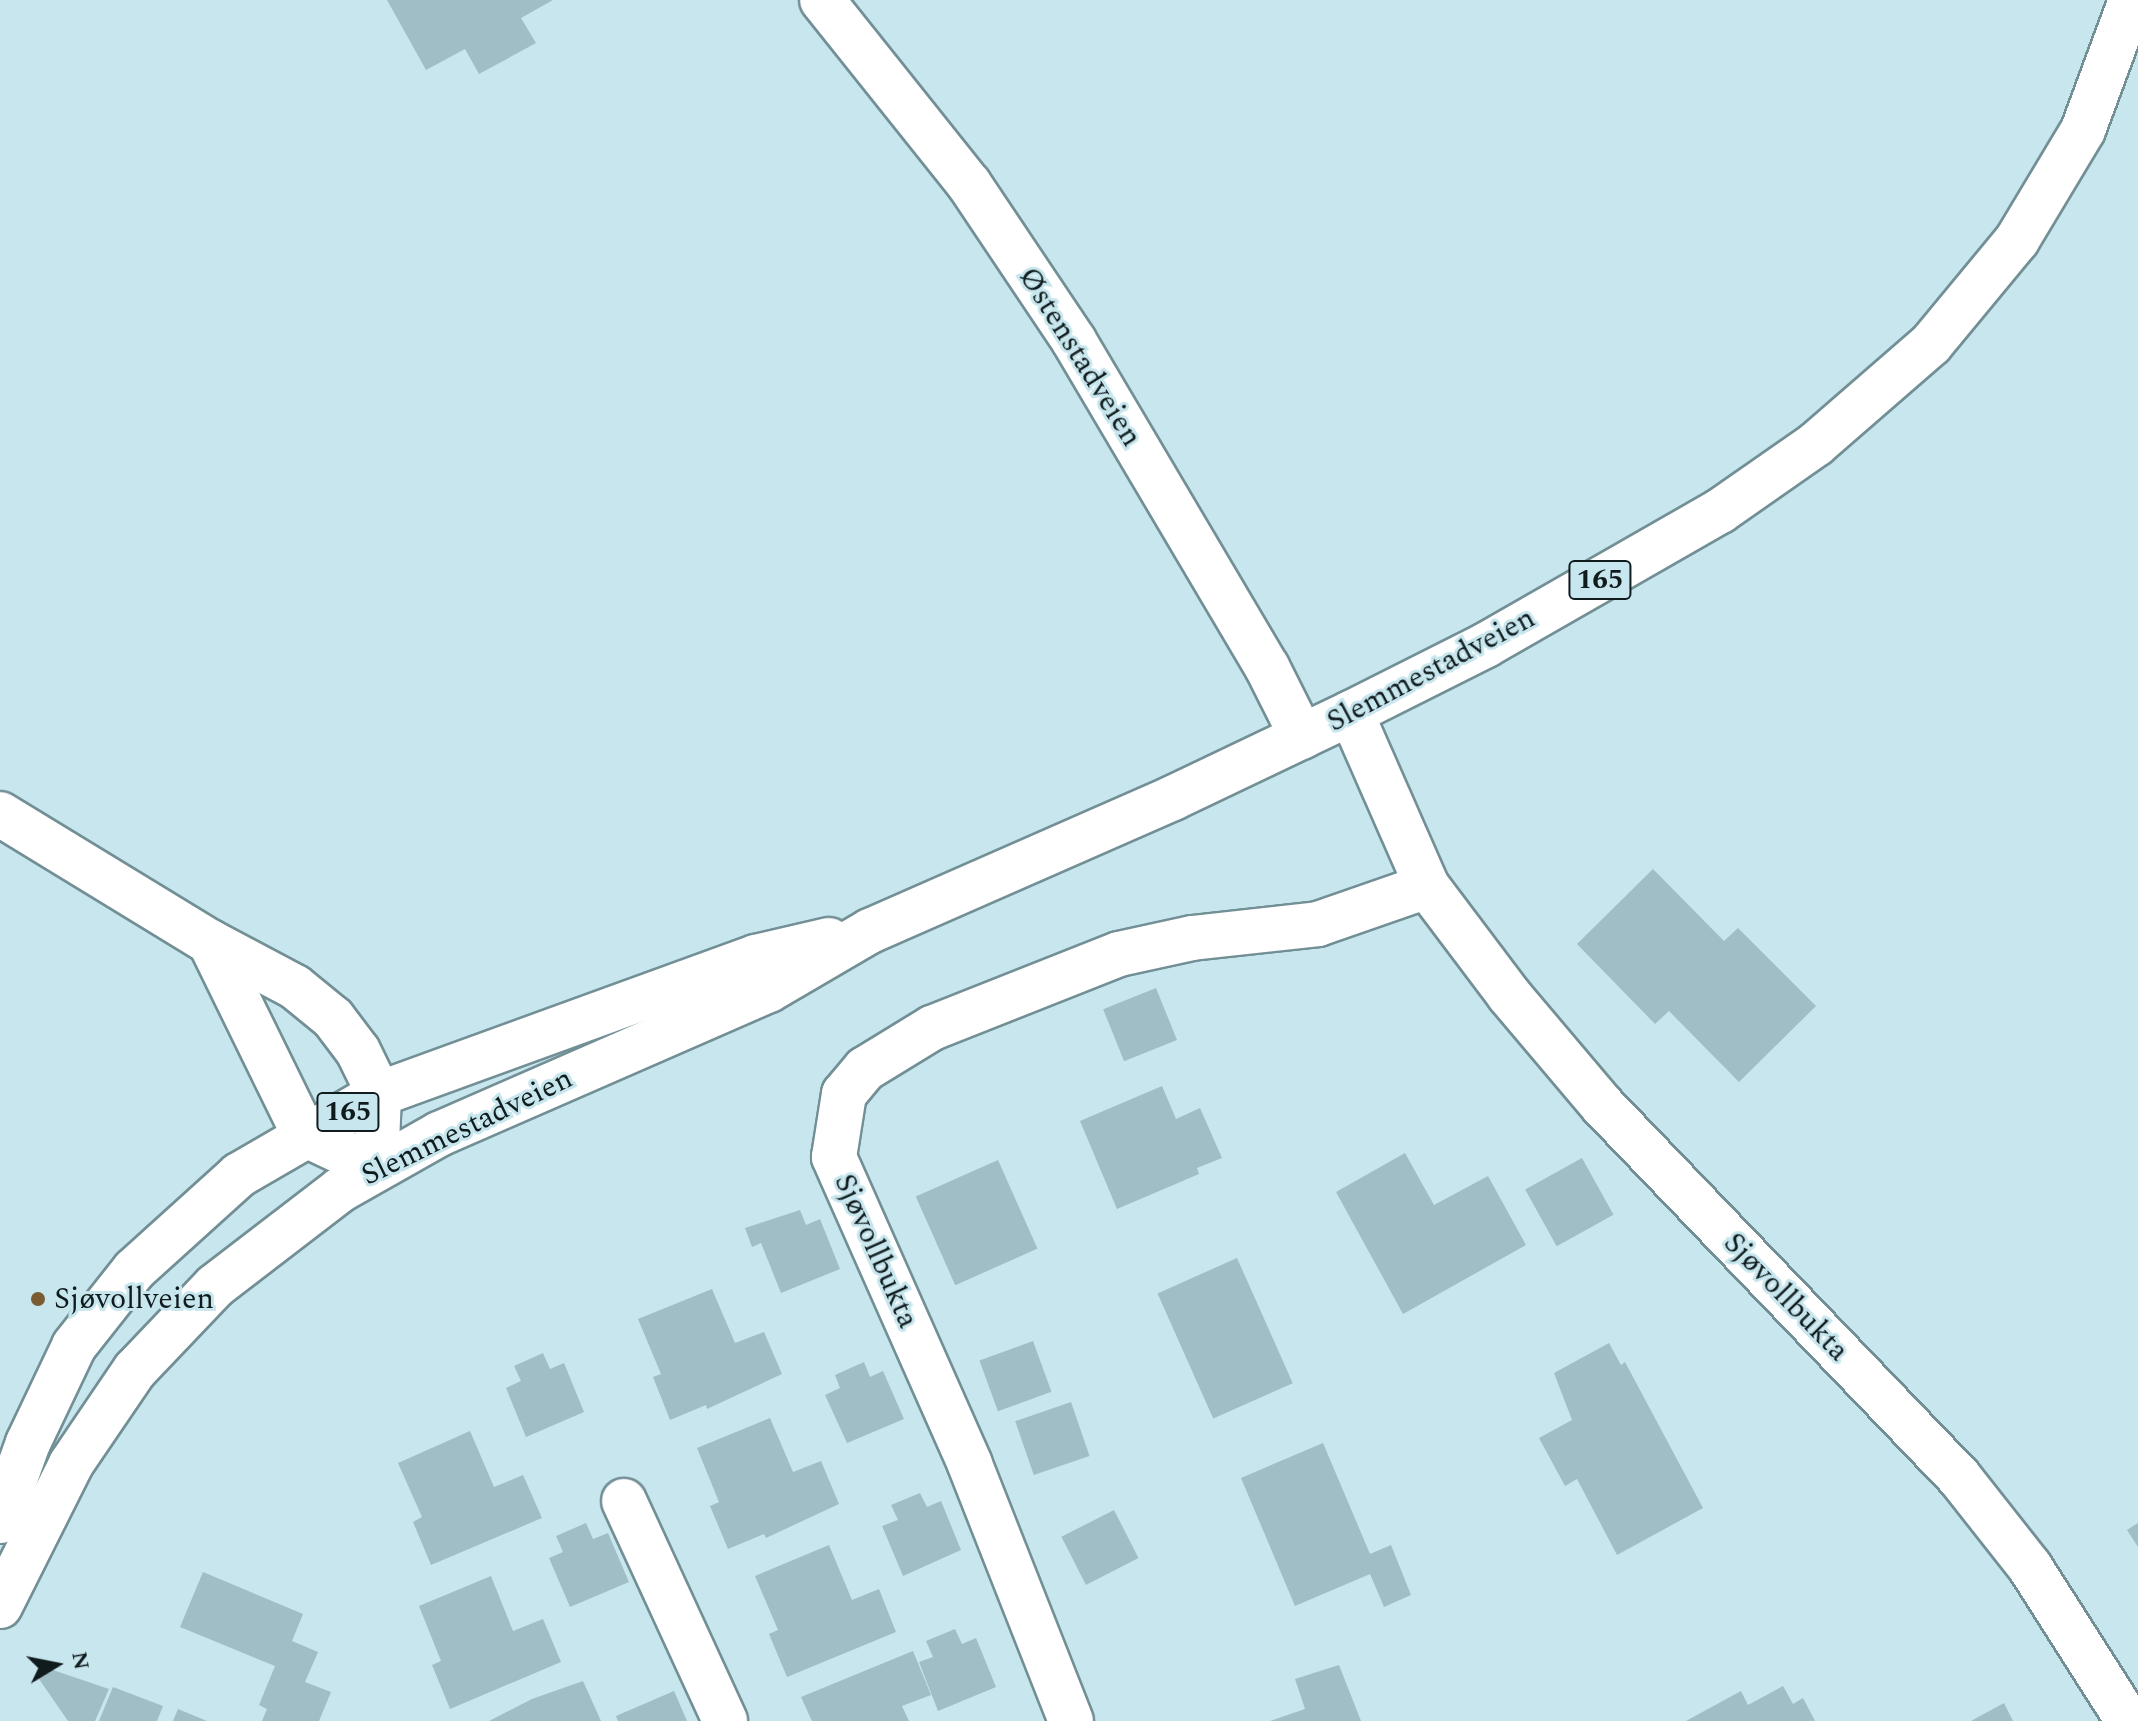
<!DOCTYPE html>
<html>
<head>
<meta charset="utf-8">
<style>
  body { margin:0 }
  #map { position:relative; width:2138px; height:1721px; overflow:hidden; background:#c7e6ed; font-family:Spectral,serif }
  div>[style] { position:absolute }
  .building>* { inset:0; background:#a0bec5; transform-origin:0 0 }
  .roads { filter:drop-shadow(2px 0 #738f96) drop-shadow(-2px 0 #738f96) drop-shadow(0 2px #738f96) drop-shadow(0 -2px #738f96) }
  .minor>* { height:44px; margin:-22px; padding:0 22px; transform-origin:22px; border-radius:22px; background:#fff }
  .major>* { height:44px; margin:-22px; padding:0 22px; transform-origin:22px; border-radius:22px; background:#fff }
  .dots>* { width:22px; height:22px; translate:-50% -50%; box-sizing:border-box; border:4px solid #c7e6ed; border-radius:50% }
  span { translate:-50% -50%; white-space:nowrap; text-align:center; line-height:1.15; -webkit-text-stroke:6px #c7e6ed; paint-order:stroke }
  .shield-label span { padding:2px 6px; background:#c7e6ed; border:2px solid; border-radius:6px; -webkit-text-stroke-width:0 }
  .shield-label { font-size:28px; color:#101b1e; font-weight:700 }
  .street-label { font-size:30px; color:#101b1e }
  .poi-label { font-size:30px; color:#101b1e }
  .left { translate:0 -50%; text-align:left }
  .north { position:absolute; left:16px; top:1625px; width:80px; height:80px; -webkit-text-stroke:6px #c7e6ed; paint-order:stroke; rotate:80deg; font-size:22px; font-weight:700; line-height:32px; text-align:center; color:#101b1e }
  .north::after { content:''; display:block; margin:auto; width:28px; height:36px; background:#101b1e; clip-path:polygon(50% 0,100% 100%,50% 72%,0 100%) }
</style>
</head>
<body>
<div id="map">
  <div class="building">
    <div style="clip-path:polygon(387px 0,553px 0,521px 18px,536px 43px,479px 74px,465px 49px,426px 70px)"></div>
    <div style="clip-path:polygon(1653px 869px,1724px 941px,1738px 928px,1816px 1006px,1739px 1082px,1669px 1011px,1655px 1024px,1577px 944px)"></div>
    <div style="left:1156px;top:988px;width:56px;height:57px;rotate:68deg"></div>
    <div style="clip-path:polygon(1162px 1086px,1176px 1119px,1200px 1108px,1222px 1158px,1197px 1168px,1199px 1174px,1117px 1209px,1080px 1121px)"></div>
    <div style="clip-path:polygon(1405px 1153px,1434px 1205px,1488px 1176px,1526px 1245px,1403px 1314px,1336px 1192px)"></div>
    <div style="left:1582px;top:1158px;width:65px;height:65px;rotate:61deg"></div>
    <div style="left:998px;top:1160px;width:97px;height:90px;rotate:66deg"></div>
    <div style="clip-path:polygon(800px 1210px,806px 1225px,820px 1219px,840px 1269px,781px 1293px,761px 1243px,752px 1247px,745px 1228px)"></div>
    <div style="left:1237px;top:1258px;width:137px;height:87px;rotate:66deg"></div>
    <div style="clip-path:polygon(712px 1289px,735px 1343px,764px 1332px,782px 1374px,707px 1409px,706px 1405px,670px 1420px,653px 1377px,661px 1374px,638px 1319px)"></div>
    <div style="left:1033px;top:1341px;width:54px;height:57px;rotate:70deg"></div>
    <div style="clip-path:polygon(1609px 1343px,1621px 1365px,1625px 1362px,1703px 1508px,1617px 1555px,1577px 1479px,1565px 1486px,1539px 1438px,1572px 1420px,1554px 1373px)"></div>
    <div style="clip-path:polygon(543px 1353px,550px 1369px,564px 1363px,584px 1412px,526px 1437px,506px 1388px,521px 1381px,514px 1366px)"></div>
    <div style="clip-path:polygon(864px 1362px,870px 1377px,883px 1371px,904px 1419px,847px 1443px,825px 1395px,840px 1388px,835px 1375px)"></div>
    <div style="left:1071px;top:1402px;width:57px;height:59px;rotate:71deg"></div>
    <div style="clip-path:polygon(770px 1418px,793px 1472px,821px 1461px,839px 1504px,766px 1538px,764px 1534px,728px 1549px,710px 1506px,719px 1502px,697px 1448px)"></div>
    <div style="clip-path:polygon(470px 1431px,494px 1487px,523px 1475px,542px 1518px,431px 1565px,413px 1522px,422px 1517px,398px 1463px)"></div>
    <div style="clip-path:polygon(1323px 1443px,1370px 1554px,1391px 1545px,1411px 1595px,1384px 1607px,1370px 1574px,1295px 1606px,1241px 1478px)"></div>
    <div style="clip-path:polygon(920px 1493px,927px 1507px,941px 1501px,961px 1550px,903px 1576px,882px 1526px,898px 1520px,891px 1505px)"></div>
    <div style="left:1114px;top:1510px;width:54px;height:59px;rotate:63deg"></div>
    <div style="clip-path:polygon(586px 1523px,593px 1539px,608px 1533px,629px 1582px,570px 1607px,549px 1558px,563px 1552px,556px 1536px)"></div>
    <div style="clip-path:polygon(2138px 1523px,2138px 1547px,2127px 1530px)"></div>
    <div style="clip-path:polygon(829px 1545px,852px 1600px,879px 1589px,896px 1632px,787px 1677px,769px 1634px,778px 1630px,755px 1576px)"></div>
    <div style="clip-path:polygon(203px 1572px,303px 1614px,292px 1641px,318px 1652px,305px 1682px,331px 1692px,319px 1721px,262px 1721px,267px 1709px,259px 1705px,275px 1666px,180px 1627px)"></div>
    <div style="clip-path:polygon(491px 1576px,513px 1631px,543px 1619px,561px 1662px,450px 1709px,432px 1665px,441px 1661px,419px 1606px)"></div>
    <div style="clip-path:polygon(955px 1629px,962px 1644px,976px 1638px,996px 1687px,938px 1711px,919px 1662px,933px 1657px,926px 1641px)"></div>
    <div style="clip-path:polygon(913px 1651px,931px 1695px,902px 1706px,909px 1721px,812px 1721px,801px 1697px)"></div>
    <div style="clip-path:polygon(1339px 1665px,1361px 1721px,1270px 1721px,1305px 1709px,1295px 1679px)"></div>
    <div style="clip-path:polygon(41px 1666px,109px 1689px,95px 1721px,68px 1721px,39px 1679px)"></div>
    <div style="clip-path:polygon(583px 1681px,601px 1721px,489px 1721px,532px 1699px)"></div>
    <div style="clip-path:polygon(1783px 1686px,1793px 1704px,1803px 1698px,1815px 1721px,1686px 1721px,1741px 1691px,1748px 1705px)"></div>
    <div style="clip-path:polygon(113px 1687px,163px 1706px,157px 1721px,99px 1721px)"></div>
    <div style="clip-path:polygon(674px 1691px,687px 1721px,618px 1721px,616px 1716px)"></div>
    <div style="clip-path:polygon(2004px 1703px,2013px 1721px,1971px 1721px)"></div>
    <div style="clip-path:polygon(178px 1709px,207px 1721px,173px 1721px)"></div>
  </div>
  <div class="roads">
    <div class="minor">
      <div style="left:822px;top:0;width:236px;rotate:51.4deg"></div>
      <div style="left:969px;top:184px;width:189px;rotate:56.2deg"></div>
      <div style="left:1074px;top:341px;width:379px;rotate:59.4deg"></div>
      <div style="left:1267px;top:667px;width:78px;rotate:63.4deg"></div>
      <div style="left:1351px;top:713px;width:189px;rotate:66.3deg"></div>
      <div style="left:1427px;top:886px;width:136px;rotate:53deg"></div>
      <div style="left:1509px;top:995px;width:144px;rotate:49.8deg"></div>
      <div style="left:1602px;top:1105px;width:516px;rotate:46.18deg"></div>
      <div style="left:1959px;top:1477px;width:115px;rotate:51.7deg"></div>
      <div style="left:2030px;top:1567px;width:183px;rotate:57.5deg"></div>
      <div style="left:0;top:814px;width:246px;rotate:31.4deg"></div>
      <div style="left:210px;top:942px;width:96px;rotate:27.9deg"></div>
      <div style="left:295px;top:987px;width:49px;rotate:39.2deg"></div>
      <div style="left:333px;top:1018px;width:41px;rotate:52.9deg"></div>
      <div style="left:358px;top:1051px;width:48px;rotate:64deg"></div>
      <div style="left:379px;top:1094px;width:74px;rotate:92.3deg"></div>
      <div style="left:376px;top:1168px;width:80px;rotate:-154.7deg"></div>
      <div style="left:304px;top:1134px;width:214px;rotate:-116.1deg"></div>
      <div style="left:624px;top:1501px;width:242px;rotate:65.3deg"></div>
      <div style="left:1071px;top:1721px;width:276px;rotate:-111.5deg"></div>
      <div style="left:970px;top:1464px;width:336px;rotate:-113.9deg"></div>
      <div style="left:834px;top:1157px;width:64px;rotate:-81deg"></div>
      <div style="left:844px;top:1094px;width:33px;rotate:-50deg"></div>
      <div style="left:865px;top:1069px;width:79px;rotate:-31.5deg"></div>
      <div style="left:932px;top:1028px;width:201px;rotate:-21.6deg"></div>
      <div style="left:1119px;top:954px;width:75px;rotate:-12.4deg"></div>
      <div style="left:1192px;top:938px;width:127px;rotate:-6.3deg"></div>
      <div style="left:1318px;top:924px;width:115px;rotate:-19.2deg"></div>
    </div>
    <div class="major">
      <div style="left:0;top:1521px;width:83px;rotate:-70.3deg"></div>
      <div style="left:28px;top:1443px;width:107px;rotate:-64.6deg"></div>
      <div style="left:74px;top:1346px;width:97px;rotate:-51.7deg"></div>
      <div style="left:134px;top:1270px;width:142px;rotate:-42.1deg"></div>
      <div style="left:239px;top:1175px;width:162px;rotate:-30.1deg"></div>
      <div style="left:379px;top:1094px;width:401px;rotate:-20deg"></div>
      <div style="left:756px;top:957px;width:75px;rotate:-13.1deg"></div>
      <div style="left:0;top:1606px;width:159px;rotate:-63.4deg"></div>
      <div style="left:71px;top:1464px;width:114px;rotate:-55.8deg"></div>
      <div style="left:135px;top:1370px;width:116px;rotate:-46.4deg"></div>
      <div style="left:215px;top:1286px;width:158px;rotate:-37.5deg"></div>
      <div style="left:340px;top:1190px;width:114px;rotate:-29.5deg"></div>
      <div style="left:439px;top:1134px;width:360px;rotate:-23.6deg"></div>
      <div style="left:769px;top:990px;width:117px;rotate:-30.3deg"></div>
      <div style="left:870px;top:931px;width:331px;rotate:-23.7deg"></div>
      <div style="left:1173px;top:798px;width:197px;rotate:-25.5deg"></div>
      <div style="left:1351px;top:713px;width:151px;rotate:-26.7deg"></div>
      <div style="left:1486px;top:645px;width:270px;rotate:-29.8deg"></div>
      <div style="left:1720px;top:511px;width:117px;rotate:-34.9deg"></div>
      <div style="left:1816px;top:444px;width:152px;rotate:-41deg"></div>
      <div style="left:1931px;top:344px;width:135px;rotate:-50.4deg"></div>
      <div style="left:2017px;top:240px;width:128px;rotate:-59deg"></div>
      <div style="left:2083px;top:130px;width:139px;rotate:-69.7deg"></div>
    </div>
  </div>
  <div class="dots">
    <div style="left:38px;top:1299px;background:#7b5b31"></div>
  </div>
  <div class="shield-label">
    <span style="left:1600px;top:580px">165</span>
    <span style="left:348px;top:1112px">165</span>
  </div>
  <div class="street-label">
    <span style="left:1080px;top:357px;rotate:58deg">Østenstadveien</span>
    <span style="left:1431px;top:670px;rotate:-28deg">Slemmestadveien</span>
    <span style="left:467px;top:1127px;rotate:-26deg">Slemmestadveien</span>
    <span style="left:876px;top:1251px;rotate:66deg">Sjøvollbukta</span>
    <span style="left:1786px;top:1297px;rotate:46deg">Sjøvollbukta</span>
  </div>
  <div class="poi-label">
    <span class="left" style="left:54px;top:1299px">Sjøvollveien</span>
  </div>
  <div class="north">N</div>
</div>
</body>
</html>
